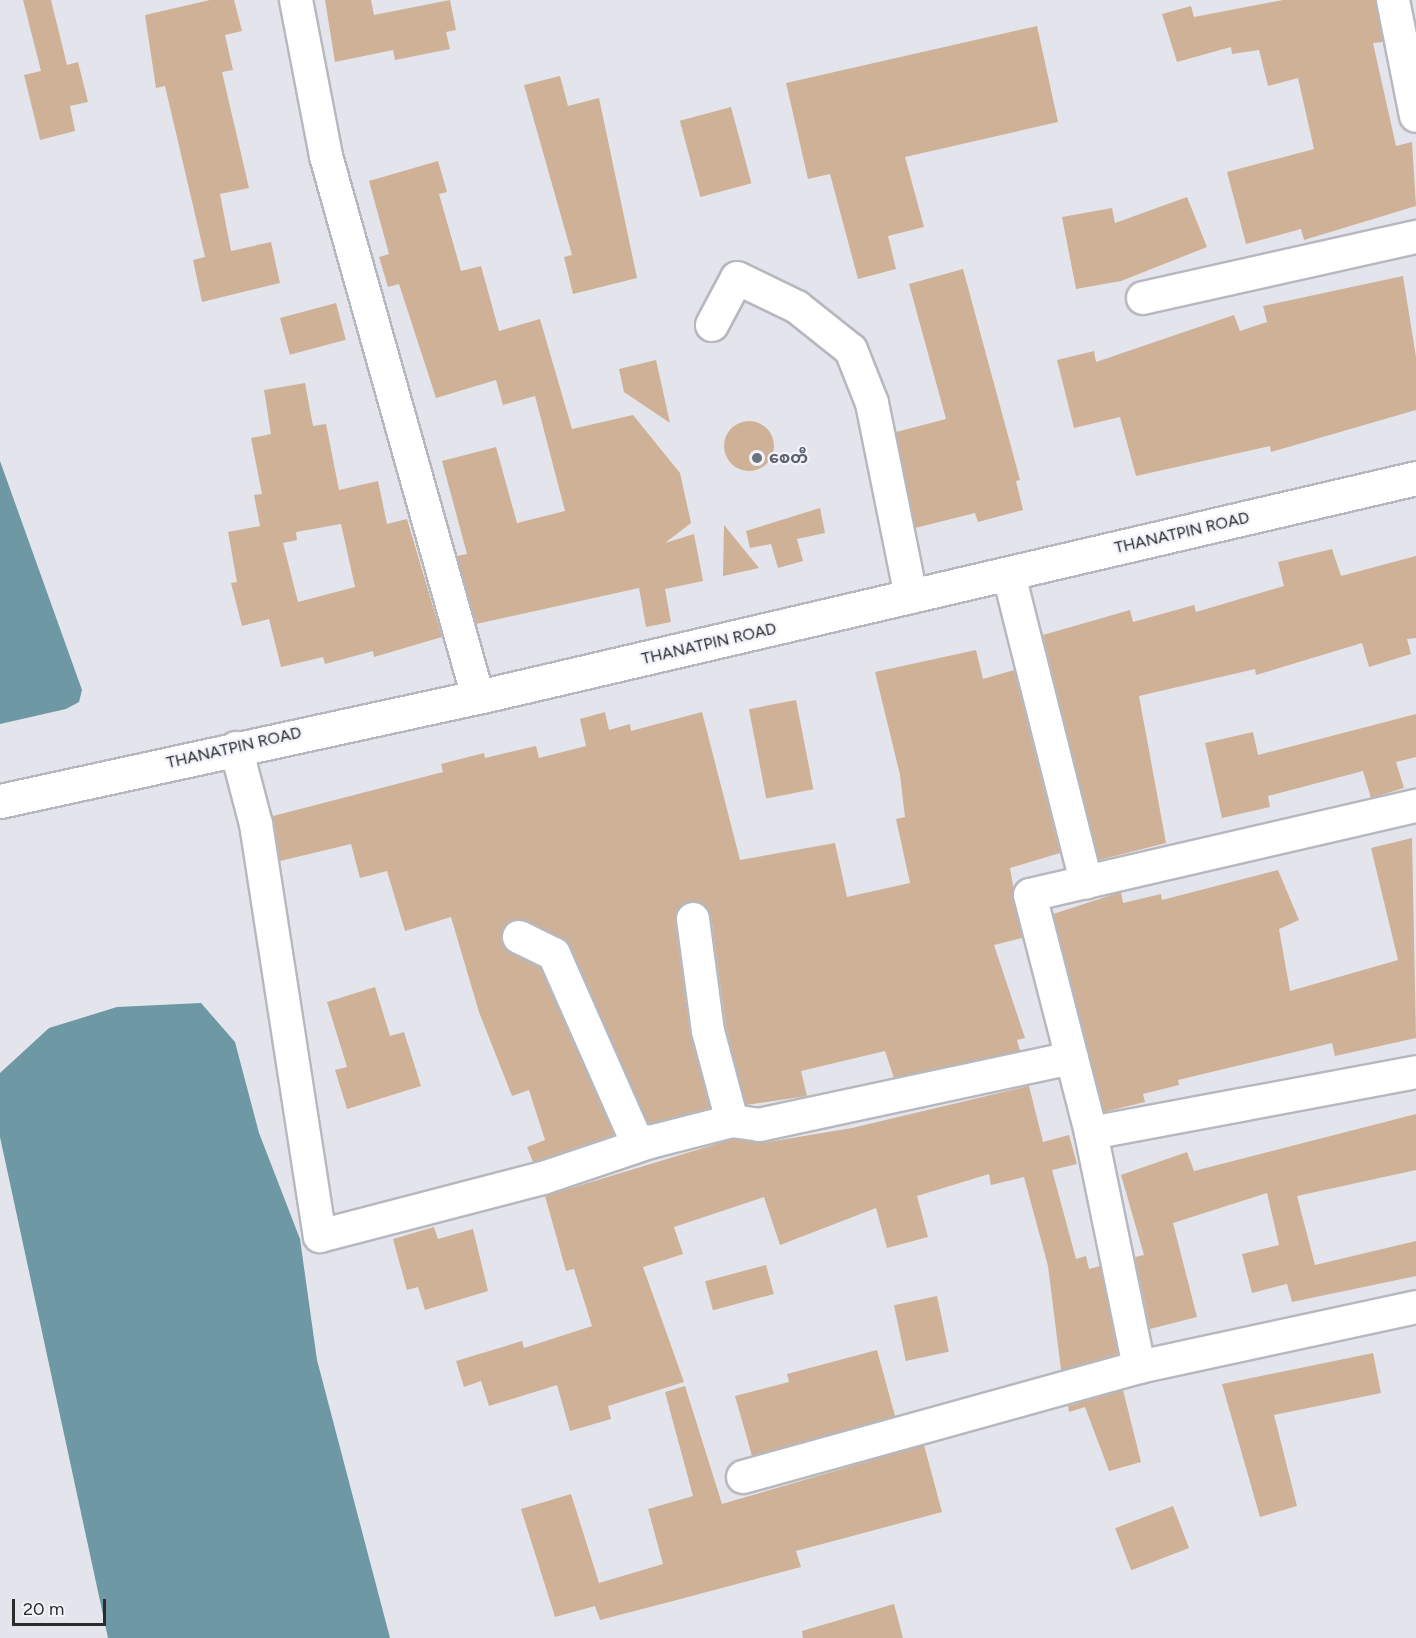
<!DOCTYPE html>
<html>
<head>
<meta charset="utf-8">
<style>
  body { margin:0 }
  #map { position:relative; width:1416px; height:1638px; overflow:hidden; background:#e4e5ec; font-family:Figtree,"Noto Sans Myanmar",sans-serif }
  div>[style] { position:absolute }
  .water>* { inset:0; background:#6d98a4 }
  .building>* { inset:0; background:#ceb196; transform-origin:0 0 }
  .round { border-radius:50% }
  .roads { filter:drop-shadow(2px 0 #b7b8bf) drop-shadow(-2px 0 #b7b8bf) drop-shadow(0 2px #b7b8bf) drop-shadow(0 -2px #b7b8bf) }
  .minor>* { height:32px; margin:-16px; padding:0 16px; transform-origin:16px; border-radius:16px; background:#fff }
  .major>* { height:33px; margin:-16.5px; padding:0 16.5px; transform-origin:16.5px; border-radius:16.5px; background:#fff }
  .dots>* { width:16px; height:16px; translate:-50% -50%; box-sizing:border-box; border:3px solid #f1f2fa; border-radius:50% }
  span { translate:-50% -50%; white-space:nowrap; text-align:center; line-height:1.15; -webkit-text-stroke:4.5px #f1f2fa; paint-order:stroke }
  .worship-label { font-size:16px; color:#5b616d; font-weight:700 }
  .left { translate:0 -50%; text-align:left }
  .street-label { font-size:16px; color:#2a2b2d }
  .scale { position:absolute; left:12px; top:1599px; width:94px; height:27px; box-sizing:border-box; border:3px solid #2a2b2d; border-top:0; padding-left:8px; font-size:18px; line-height:21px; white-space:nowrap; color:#2a2b2d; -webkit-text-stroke:4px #f1f2fa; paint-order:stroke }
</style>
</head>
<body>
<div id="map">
  <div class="water">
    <div style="clip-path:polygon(0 461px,82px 690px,79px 702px,66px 709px,0 724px)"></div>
    <div style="clip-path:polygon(201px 1003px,235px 1042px,259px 1133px,300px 1239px,317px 1360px,390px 1638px,108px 1638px,0 1137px,0 1073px,49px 1028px,117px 1007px)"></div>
  </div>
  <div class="building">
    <div style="clip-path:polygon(23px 0,51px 0,67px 65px,78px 62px,88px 102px,70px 106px,75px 131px,40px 140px,24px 75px,41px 71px)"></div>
    <div style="clip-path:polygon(210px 0,234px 0,242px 31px,225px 35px,233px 70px,222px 72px,249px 188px,220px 194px,231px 251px,271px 242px,280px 283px,202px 302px,193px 260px,205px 257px,165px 86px,156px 88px,145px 15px)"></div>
    <div style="clip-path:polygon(325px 0,371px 0,374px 15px,450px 0,456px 30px,446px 32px,450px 49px,395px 60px,393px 50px,335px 62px)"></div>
    <div style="clip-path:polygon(1283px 0,1376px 0,1383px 42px,1373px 43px,1396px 146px,1412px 142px,1416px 206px,1304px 240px,1301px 229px,1246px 244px,1227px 172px,1314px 149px,1298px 78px,1268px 86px,1259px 50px,1232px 54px,1231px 47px,1177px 62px,1162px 14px,1191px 6px,1194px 17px)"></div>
    <div style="clip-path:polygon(1037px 26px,1058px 122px,905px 157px,924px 227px,888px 236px,896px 269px,858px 279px,830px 174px,808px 179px,786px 83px)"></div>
    <div style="clip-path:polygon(560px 76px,568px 106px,599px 98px,637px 278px,573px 294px,564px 257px,572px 255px,524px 85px)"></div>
    <div style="left:731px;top:107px;width:79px;height:53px;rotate:75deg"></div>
    <div style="clip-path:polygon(438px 161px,447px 192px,439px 194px,461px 271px,481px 266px,499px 331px,540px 319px,572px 429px,633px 415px,680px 473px,691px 523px,665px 543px,694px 534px,703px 581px,665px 589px,671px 622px,646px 627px,639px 588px,476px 624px,457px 556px,467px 554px,442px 461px,496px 447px,517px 523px,565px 511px,535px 396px,503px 405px,496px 380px,436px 398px,399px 284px,388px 287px,379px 257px,389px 254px,369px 181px)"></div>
    <div style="clip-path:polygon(1187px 197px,1207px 247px,1121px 281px,1076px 289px,1062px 217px,1112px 208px,1115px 223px)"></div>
    <div style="clip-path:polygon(963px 269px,1020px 480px,1016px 481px,1023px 510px,978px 522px,975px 513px,915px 528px,896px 432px,946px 419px,909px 284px)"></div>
    <div style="clip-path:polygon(1403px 276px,1416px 357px,1416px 410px,1271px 452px,1270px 446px,1136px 476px,1120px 417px,1074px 428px,1057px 360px,1094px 351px,1096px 362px,1234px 315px,1240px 331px,1267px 322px,1263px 306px)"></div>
    <div style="left:336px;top:303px;width:38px;height:58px;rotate:75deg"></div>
    <div style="clip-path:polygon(656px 360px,670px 423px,624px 392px,619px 369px)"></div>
    <div style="clip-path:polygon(evenodd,305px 383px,313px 426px,326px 424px,339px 490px,378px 481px,387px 524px,407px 519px,442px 637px,374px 657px,373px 651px,325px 664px,323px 657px,281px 667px,269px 619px,242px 626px,231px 583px,237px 582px,228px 532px,260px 526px,254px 495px,262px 494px,251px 438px,271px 434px,264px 390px,305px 383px,341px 524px,355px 587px,298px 602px,283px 543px,297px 540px,296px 532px,341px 524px)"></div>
    <div class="round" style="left:724px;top:421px;width:50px;height:50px"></div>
    <div style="clip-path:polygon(820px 508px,825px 533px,797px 539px,803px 561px,778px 568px,771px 544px,750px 548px,746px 531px)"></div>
    <div style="clip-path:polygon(724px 525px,759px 568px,723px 576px)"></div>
    <div style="clip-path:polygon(1332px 549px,1341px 576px,1416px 556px,1416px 638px,1407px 639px,1411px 654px,1369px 667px,1362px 643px,1256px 675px,1255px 669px,1139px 696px,1166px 843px,1099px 860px,1043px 635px,1130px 610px,1133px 622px,1194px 605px,1196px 612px,1284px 586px,1278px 562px)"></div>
    <div style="clip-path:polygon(976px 650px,983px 679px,1014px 670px,1060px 853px,1010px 868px,1022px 938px,994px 945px,1025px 1038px,1017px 1040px,1020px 1051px,894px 1078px,885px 1051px,801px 1071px,807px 1096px,746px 1105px,726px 1027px,711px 916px,700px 903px,690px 901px,677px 912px,675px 921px,690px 1034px,710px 1108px,648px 1124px,570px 947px,517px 919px,503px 929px,504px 947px,540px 967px,614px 1135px,533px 1162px,527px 1147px,545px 1140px,529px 1090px,512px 1096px,479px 1012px,451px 917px,405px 931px,387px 871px,360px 878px,351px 844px,280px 861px,273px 816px,443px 772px,441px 764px,484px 753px,485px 758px,536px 746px,539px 758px,586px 746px,580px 719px,605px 712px,609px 730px,630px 724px,631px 731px,702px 712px,740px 860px,835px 843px,847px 897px,910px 883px,896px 819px,905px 817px,900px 775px,875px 672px)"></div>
    <div style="left:796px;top:700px;width:91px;height:48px;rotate:79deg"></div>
    <div style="clip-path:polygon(1416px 714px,1416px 757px,1396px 762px,1404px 788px,1371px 798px,1363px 771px,1268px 796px,1270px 807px,1222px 818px,1205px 743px,1253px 732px,1258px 755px)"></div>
    <div style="clip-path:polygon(1412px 838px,1416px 1038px,1335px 1056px,1332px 1043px,1253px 1062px,1178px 1080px,1179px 1085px,1143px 1094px,1145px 1102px,1104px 1112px,1053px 914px,1121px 892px,1123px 903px,1161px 894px,1162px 900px,1278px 870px,1299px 920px,1279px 929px,1290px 991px,1398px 960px,1371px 848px)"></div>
    <div style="clip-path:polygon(375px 987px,390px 1036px,404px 1032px,421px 1086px,347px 1109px,335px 1070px,347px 1067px,327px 1002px)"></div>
    <div style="clip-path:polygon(1029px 1086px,1043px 1142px,1069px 1135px,1077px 1164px,1052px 1170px,1076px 1259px,1086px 1256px,1089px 1269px,1100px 1266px,1118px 1354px,1061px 1370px,1048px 1266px,1024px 1177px,991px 1185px,989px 1174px,917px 1196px,928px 1237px,887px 1248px,876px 1208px,780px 1245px,764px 1197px,674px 1227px,683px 1254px,643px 1267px,684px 1382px,608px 1406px,611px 1419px,570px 1431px,557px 1385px,489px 1406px,481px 1381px,464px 1387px,456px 1361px,522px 1341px,524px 1348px,592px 1326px,574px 1269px,566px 1271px,545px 1196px,733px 1139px,762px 1143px,852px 1128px)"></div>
    <div style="clip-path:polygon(1416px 1114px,1416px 1170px,1297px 1196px,1315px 1265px,1416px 1241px,1416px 1276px,1292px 1302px,1287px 1284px,1252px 1293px,1242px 1254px,1279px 1245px,1267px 1193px,1173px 1223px,1197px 1317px,1150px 1329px,1135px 1257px,1144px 1255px,1121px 1175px,1187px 1152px,1194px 1171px)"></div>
    <div style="clip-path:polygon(434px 1227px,438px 1239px,473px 1229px,488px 1291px,425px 1310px,418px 1287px,407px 1290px,393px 1239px)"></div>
    <div style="left:766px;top:1265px;width:30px;height:63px;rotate:75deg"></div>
    <div style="left:937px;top:1296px;width:57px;height:44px;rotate:78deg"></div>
    <div style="clip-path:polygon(877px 1350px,895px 1416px,752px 1456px,735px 1396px,789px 1382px,787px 1374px)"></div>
    <div style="clip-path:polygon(1373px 1353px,1381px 1393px,1274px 1415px,1297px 1506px,1260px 1517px,1222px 1384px)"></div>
    <div style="clip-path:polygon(685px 1386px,722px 1504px,924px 1445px,942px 1512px,796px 1551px,801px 1567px,673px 1601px,600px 1620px,595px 1606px,555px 1617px,521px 1509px,571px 1494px,599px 1583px,663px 1564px,648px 1509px,693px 1496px,665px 1392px)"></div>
    <div style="clip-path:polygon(1123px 1390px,1141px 1462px,1109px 1471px,1085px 1407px,1069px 1412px,1068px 1406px)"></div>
    <div style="left:1173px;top:1506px;width:45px;height:62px;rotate:69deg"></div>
    <div style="clip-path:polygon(894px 1604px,903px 1638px,803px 1638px,802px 1631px)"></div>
  </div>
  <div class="roads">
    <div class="minor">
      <div style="left:296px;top:0;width:159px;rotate:79.1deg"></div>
      <div style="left:326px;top:156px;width:562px;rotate:74.31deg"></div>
      <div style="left:1393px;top:0;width:118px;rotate:78.8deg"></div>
      <div style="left:1143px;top:298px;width:280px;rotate:-12.6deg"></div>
      <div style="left:712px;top:325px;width:53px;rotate:-62deg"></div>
      <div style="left:737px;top:278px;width:67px;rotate:25.8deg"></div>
      <div style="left:797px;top:307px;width:69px;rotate:38.5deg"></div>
      <div style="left:851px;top:350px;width:57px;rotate:68.4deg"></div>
      <div style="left:872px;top:403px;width:198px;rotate:78.6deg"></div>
      <div style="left:1009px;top:575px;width:317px;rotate:75.9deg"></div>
      <div style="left:1086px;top:882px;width:57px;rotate:166.9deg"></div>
      <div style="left:1030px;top:895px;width:246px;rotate:75.6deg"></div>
      <div style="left:1091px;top:1133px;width:239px;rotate:78.4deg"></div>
      <div style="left:236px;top:748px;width:79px;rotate:75.3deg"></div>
      <div style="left:256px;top:824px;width:417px;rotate:81.2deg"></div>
      <div style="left:320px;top:1236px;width:230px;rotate:-14.6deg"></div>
      <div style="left:543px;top:1178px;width:113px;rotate:-18.6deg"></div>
      <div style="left:1086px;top:882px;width:339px;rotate:-13deg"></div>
      <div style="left:693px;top:919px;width:113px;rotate:82.4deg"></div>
      <div style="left:708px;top:1031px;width:93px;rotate:75.1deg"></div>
      <div style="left:732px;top:1121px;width:27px;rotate:8deg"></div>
      <div style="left:759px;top:1125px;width:320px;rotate:-12.1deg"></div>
      <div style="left:519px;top:937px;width:39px;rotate:26deg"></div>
      <div style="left:554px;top:954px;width:203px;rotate:66.2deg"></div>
      <div style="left:636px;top:1140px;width:14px;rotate:8deg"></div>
      <div style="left:650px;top:1142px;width:85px;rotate:-14.4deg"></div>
      <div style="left:1091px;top:1133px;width:331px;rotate:-10.6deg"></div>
      <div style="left:743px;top:1477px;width:411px;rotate:-15.5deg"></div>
      <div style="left:1139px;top:1367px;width:283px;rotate:-12.2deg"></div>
    </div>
    <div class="major">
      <div style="left:0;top:801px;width:489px;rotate:-12.3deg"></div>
      <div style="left:478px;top:697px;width:963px;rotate:-13.14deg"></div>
    </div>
  </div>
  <div class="dots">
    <div style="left:757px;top:458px;background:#6b7280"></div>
  </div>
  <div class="worship-label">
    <span class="left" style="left:769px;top:458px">စေတီ</span>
  </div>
  <div class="street-label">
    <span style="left:1182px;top:533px;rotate:-13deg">THANATPIN ROAD</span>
    <span style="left:709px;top:644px;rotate:-13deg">THANATPIN ROAD</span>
    <span style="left:234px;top:748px;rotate:-13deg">THANATPIN ROAD</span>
  </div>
  <div class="scale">20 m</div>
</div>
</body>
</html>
